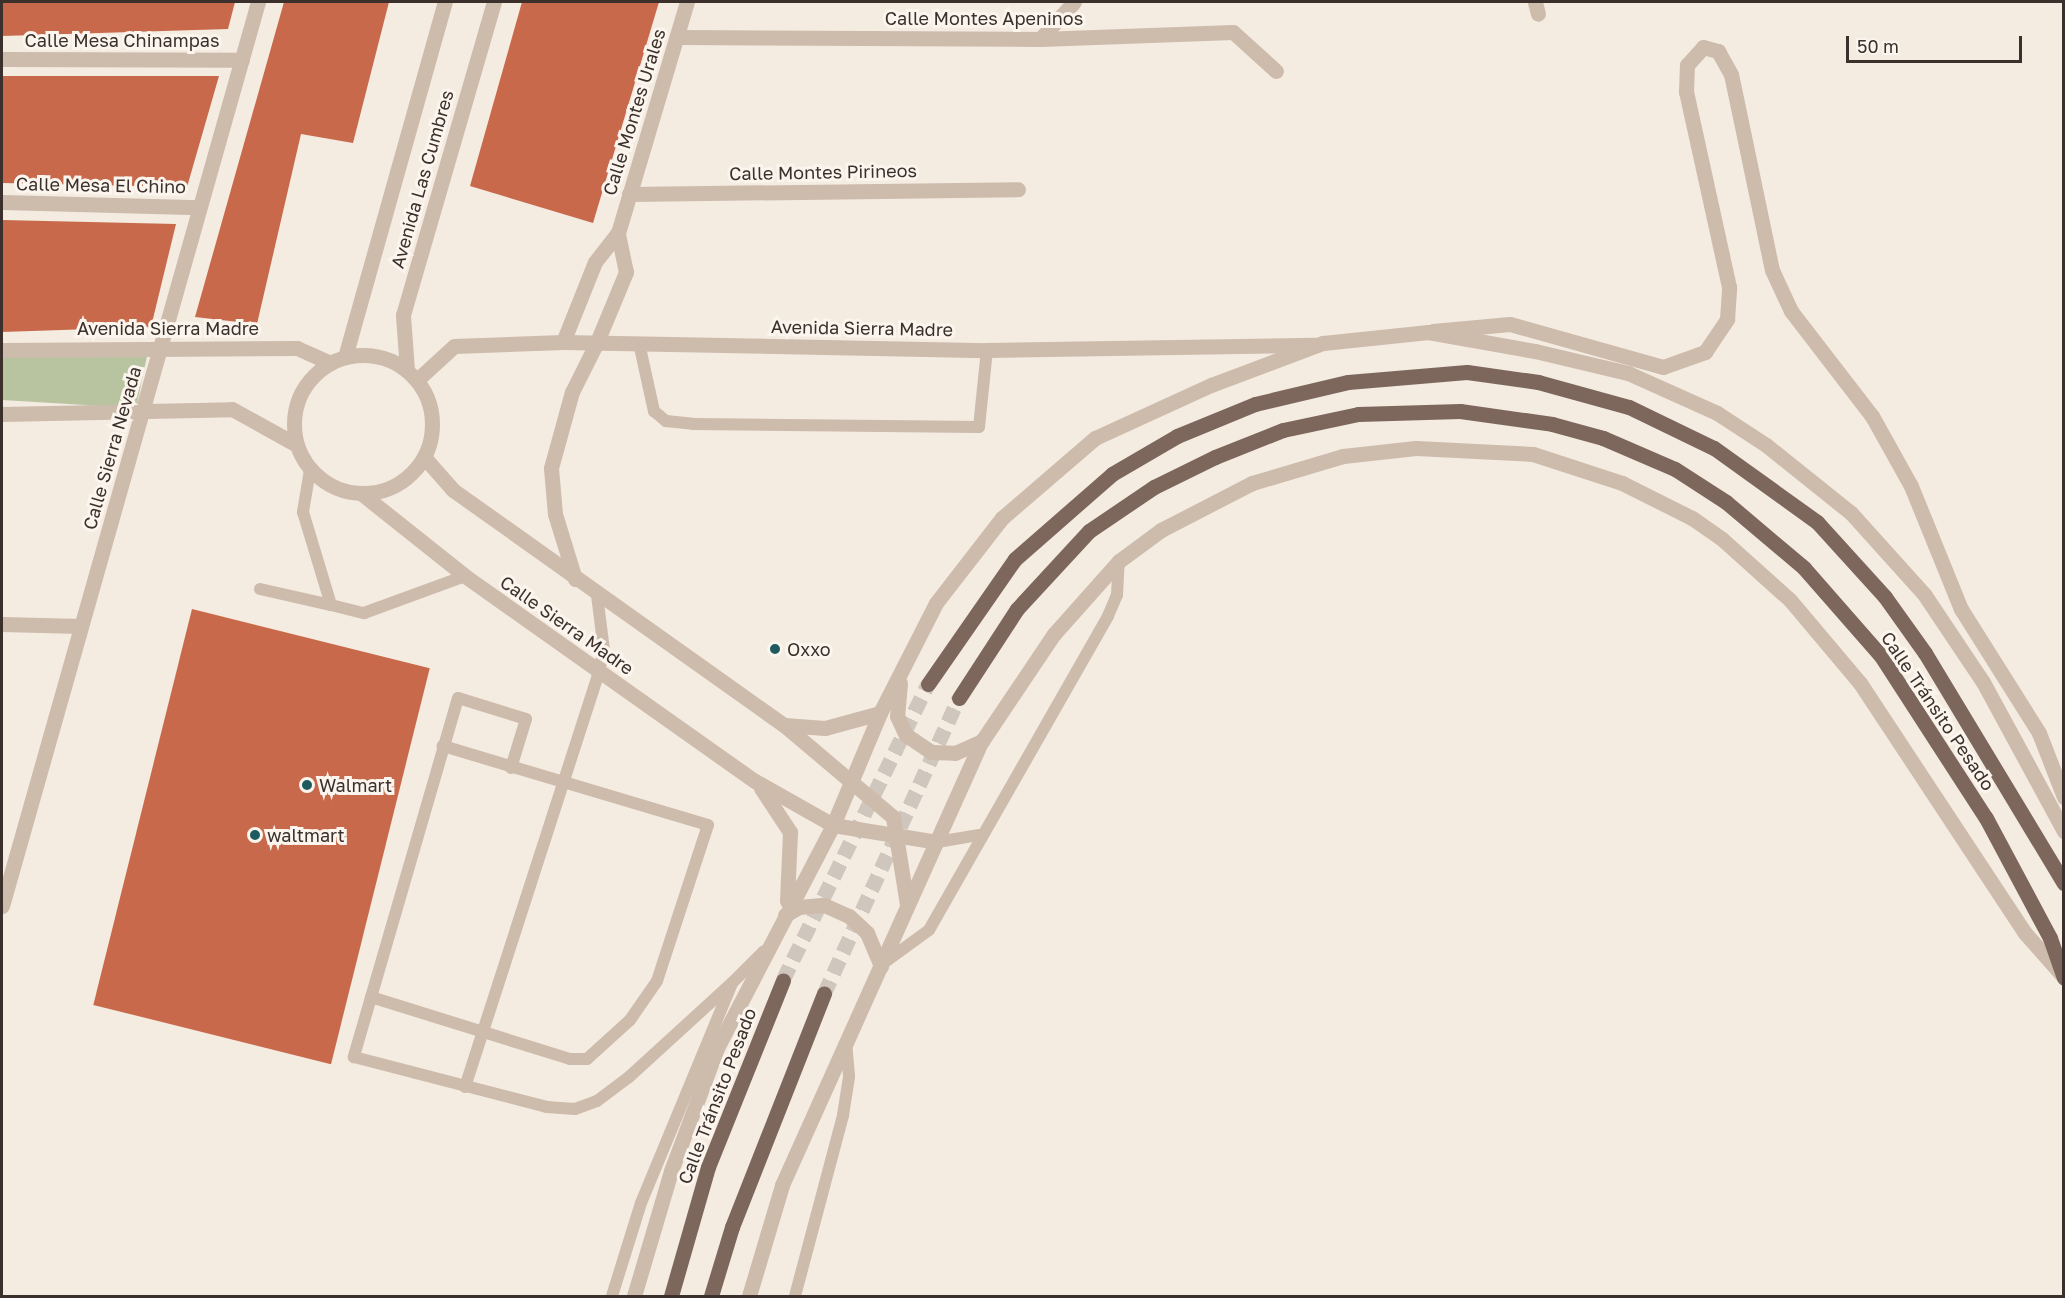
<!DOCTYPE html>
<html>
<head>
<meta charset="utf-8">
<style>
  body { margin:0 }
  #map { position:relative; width:2065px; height:1298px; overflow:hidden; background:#f4ebe1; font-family:"Golos Text",sans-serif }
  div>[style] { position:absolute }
  .green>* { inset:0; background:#b8c4a0 }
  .building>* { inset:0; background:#c8694b; transform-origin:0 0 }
  .primary-tunnel>* { height:15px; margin-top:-7.5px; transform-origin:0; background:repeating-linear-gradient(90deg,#cfc6bd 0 15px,transparent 0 23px) }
  .service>* { height:12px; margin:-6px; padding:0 6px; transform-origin:6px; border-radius:6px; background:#cdbbac }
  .minor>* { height:15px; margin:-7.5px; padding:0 7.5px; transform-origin:7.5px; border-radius:7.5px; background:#cdbbac }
  .tertiary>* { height:15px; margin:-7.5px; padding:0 7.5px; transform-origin:7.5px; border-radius:7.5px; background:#cdbbac }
  .tertiary>.ring { margin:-7.5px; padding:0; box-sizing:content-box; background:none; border:15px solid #cdbbac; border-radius:50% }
  .primary>* { height:15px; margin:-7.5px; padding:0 7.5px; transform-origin:7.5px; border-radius:7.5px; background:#7d675c }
  .dots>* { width:16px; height:16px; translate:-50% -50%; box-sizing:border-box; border:3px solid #fbf5ee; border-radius:50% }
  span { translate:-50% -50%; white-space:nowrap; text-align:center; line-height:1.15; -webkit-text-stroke:6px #fbf5ee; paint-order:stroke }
  .street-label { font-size:18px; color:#3b302b }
  .poi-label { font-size:18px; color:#3b302b }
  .left { translate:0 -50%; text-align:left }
  .frame { position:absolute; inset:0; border:3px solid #3b302b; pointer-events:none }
  .scale { position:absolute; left:1846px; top:36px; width:176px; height:27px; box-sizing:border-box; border:3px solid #3b302b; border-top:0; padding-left:8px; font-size:18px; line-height:21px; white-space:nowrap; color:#3b302b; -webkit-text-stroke:4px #fbf5ee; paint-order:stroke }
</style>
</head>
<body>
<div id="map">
  <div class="green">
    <div style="clip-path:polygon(147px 356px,136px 408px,2px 400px,2px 357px)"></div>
  </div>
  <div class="building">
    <div style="clip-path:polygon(2px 2px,235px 2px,228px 29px,2px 36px)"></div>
    <div style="clip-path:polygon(284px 2px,389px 2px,353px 143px,301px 134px,257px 324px,195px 317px)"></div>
    <div style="clip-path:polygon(522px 2px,659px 2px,593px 223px,470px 186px)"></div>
    <div style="clip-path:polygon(2px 76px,219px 76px,187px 187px,2px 183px)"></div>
    <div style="clip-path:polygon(2px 220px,176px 224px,151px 327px,2px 332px)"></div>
    <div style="left:192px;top:609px;width:245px;height:408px;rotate:14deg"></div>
  </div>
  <div class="primary-tunnel">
    <div style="left:783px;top:980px;width:330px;rotate:-63.9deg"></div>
    <div style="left:824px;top:994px;width:325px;rotate:-65.5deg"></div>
  </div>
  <div class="service">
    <div style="left:639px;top:343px;width:70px;rotate:77.6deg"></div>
    <div style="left:654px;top:411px;width:16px;rotate:40deg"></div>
    <div style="left:666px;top:421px;width:27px;rotate:6deg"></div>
    <div style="left:693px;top:424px;width:286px;rotate:0.6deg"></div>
    <div style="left:979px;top:427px;width:77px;rotate:-84.1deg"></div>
    <div style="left:310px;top:470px;width:43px;rotate:99.5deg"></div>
    <div style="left:303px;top:512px;width:97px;rotate:73.2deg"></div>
    <div style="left:331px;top:605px;width:34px;rotate:14deg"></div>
    <div style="left:364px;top:613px;width:108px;rotate:-20.1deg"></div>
    <div style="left:260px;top:589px;width:73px;rotate:12.7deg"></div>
    <div style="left:511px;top:768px;width:51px;rotate:-73deg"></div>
    <div style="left:526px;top:719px;width:71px;rotate:-162.8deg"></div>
    <div style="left:458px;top:698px;width:374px;rotate:106.2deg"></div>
    <div style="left:354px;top:1057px;width:199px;rotate:14.5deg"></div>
    <div style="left:547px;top:1107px;width:28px;rotate:4deg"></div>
    <div style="left:575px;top:1109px;width:23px;rotate:-20deg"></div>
    <div style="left:597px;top:1101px;width:40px;rotate:-37deg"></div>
    <div style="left:629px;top:1077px;width:139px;rotate:-42.4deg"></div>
    <div style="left:937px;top:842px;width:43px;rotate:-9.5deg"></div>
    <div style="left:881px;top:965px;width:59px;rotate:-36.1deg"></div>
    <div style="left:929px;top:930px;width:361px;rotate:-60.3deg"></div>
    <div style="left:1108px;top:616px;width:23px;rotate:-67deg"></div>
    <div style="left:1117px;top:595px;width:34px;rotate:-87deg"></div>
    <div style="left:371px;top:997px;width:208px;rotate:17.3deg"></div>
    <div style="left:570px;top:1059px;width:17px"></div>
    <div style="left:587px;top:1059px;width:58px;rotate:-42.2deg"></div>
    <div style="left:630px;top:1020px;width:47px;rotate:-55.3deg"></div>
    <div style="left:657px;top:981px;width:164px;rotate:-71.9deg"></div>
    <div style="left:708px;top:825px;width:277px;rotate:-163.4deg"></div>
    <div style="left:465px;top:1087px;width:437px;rotate:-72.1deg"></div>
    <div style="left:599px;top:671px;width:22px;rotate:-77deg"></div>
    <div style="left:604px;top:650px;width:55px;rotate:-97.3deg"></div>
    <div style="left:612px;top:1296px;width:97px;rotate:-72.7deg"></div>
    <div style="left:641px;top:1203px;width:238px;rotate:-67.5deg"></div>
    <div style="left:732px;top:983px;width:45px;rotate:-45deg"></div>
    <div style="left:795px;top:1296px;width:187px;rotate:-75.1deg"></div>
    <div style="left:843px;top:1115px;width:39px;rotate:-81deg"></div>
    <div style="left:849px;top:1076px;width:32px;rotate:-95deg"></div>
  </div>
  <div class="minor">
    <div style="left:1535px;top:2px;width:12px;rotate:76deg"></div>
    <div style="left:677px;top:37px;width:363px;rotate:0.3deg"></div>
    <div style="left:1040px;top:39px;width:193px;rotate:-2.1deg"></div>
    <div style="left:1233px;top:32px;width:58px;rotate:42.2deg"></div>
    <div style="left:1040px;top:39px;width:50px;rotate:-47.4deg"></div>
    <div style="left:2px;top:59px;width:240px;rotate:0.2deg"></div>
    <div style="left:629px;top:194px;width:389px;rotate:-0.7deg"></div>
    <div style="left:2px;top:202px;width:197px;rotate:1.5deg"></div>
    <div style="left:1433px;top:331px;width:77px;rotate:-5.2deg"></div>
    <div style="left:1510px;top:324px;width:159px;rotate:15.7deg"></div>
    <div style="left:1663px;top:367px;width:45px;rotate:-19.7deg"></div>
    <div style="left:1705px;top:352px;width:40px;rotate:-56deg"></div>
    <div style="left:1727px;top:319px;width:32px;rotate:-86deg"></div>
    <div style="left:1729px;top:287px;width:200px;rotate:-102.4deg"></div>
    <div style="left:1686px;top:92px;width:27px;rotate:-88deg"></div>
    <div style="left:1687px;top:65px;width:24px;rotate:-48deg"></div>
    <div style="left:1703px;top:47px;width:16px;rotate:15deg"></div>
    <div style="left:1718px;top:51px;width:26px;rotate:61deg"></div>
    <div style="left:1731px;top:74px;width:200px;rotate:78.2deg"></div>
    <div style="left:1772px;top:270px;width:45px;rotate:65.1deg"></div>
    <div style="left:1791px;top:311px;width:133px;rotate:52.4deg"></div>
    <div style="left:1872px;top:416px;width:80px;rotate:60.9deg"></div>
    <div style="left:1911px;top:486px;width:133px;rotate:67.9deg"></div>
    <div style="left:1961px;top:609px;width:146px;rotate:57.8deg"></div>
    <div style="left:2039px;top:733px;width:69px;rotate:68.7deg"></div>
    <div style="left:563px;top:342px;width:86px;rotate:-68.2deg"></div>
    <div style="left:595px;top:262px;width:37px;rotate:-52deg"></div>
    <div style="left:618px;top:233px;width:241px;rotate:-73.4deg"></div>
    <div style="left:597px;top:342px;width:76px;rotate:-67.5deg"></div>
    <div style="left:626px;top:272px;width:40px;rotate:-102deg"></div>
    <div style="left:417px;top:380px;width:50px;rotate:-42.6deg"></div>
    <div style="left:454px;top:346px;width:109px;rotate:-2.1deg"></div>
    <div style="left:563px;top:342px;width:424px;rotate:1.1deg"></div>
    <div style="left:987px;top:350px;width:330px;rotate:-0.9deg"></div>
    <div style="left:2px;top:624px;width:79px;rotate:1.5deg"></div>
    <div style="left:2px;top:906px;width:940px;rotate:-74.19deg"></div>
  </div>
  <div class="tertiary">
    <div style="left:2px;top:350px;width:295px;rotate:-0.4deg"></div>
    <div style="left:297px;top:348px;width:37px;rotate:24deg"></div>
    <div class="ring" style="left:294px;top:355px;width:123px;height:123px"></div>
    <div style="left:345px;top:357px;width:369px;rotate:-74.3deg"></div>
    <div style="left:407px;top:370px;width:55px;rotate:-94.2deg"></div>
    <div style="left:403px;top:315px;width:326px;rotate:-73.8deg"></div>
    <div style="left:2px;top:414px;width:230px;rotate:-1.2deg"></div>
    <div style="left:232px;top:409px;width:74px;rotate:29deg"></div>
    <div style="left:424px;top:457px;width:44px;rotate:48.7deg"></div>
    <div style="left:453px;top:490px;width:406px;rotate:35.4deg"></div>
    <div style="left:784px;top:725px;width:143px;rotate:40.2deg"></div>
    <div style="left:893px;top:817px;width:88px;rotate:80.9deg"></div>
    <div style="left:362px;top:494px;width:132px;rotate:38.5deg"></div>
    <div style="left:465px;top:576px;width:355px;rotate:35.3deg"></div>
    <div style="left:755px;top:781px;width:90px;rotate:29.4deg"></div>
    <div style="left:833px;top:825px;width:105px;rotate:9.3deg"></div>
    <div style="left:575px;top:579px;width:68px;rotate:-107.1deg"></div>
    <div style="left:555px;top:514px;width:46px;rotate:-95deg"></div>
    <div style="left:551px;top:468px;width:79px;rotate:-74.6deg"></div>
    <div style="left:572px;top:392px;width:56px;rotate:-63.4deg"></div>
    <div style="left:900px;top:683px;width:33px;rotate:95deg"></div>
    <div style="left:897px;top:716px;width:21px;rotate:65deg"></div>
    <div style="left:906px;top:735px;width:30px;rotate:34deg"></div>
    <div style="left:931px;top:752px;width:24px;rotate:2deg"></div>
    <div style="left:955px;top:753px;width:30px;rotate:-24deg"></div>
    <div style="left:784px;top:725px;width:41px;rotate:4.2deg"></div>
    <div style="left:825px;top:728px;width:57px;rotate:-15.3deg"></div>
    <div style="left:761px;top:788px;width:53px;rotate:56.6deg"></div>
    <div style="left:790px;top:832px;width:69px;rotate:92.5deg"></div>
    <div style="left:785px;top:915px;width:16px;rotate:-30deg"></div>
    <div style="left:799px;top:907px;width:25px;rotate:-5deg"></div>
    <div style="left:824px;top:905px;width:27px;rotate:24deg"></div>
    <div style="left:849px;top:916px;width:25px;rotate:43deg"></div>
    <div style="left:867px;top:933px;width:36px;rotate:67deg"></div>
    <div style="left:634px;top:1296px;width:130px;rotate:-73.5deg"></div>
    <div style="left:671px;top:1171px;width:131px;rotate:-69.5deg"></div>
    <div style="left:717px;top:1048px;width:251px;rotate:-62.5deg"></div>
    <div style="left:833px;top:825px;width:121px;rotate:-67.2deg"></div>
    <div style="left:880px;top:713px;width:123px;rotate:-63deg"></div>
    <div style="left:936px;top:603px;width:108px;rotate:-52.2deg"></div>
    <div style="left:1002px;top:518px;width:123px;rotate:-40.7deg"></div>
    <div style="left:1095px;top:438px;width:128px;rotate:-24.6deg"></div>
    <div style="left:1211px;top:385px;width:120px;rotate:-20.6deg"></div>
    <div style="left:1323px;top:343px;width:106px;rotate:-6deg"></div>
    <div style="left:1428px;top:332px;width:109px;rotate:10.1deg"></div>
    <div style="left:1535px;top:351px;width:96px;rotate:13.3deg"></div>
    <div style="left:1628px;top:373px;width:98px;rotate:24.2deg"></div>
    <div style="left:1717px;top:413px;width:59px;rotate:33.1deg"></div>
    <div style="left:1766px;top:445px;width:109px;rotate:38.7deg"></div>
    <div style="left:1851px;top:513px;width:109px;rotate:48deg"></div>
    <div style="left:1924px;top:594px;width:106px;rotate:56.2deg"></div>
    <div style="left:1983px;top:682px;width:170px;rotate:61.5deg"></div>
    <div style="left:749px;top:1296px;width:116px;rotate:-73.4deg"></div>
    <div style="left:782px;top:1185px;width:487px;rotate:-65.8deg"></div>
    <div style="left:982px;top:741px;width:129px;rotate:-56.1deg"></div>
    <div style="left:1054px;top:634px;width:98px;rotate:-48.3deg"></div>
    <div style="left:1119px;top:561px;width:52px;rotate:-36.4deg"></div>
    <div style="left:1161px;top:530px;width:102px;rotate:-27.3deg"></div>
    <div style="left:1252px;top:483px;width:95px;rotate:-16.5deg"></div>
    <div style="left:1343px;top:456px;width:73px;rotate:-6.3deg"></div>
    <div style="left:1416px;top:448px;width:117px;rotate:2.9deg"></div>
    <div style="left:1533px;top:454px;width:94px;rotate:18deg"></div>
    <div style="left:1622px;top:483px;width:78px;rotate:26.6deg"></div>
    <div style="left:1692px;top:518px;width:37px;rotate:35deg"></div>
    <div style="left:1722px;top:539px;width:91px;rotate:41.9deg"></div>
    <div style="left:1790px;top:600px;width:109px;rotate:49.9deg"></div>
    <div style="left:1860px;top:683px;width:300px;rotate:56.6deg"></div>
    <div style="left:2025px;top:933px;width:57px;rotate:48.5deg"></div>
  </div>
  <div class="primary">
    <div style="left:928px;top:684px;width:152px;rotate:-55.2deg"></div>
    <div style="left:1015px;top:559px;width:129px;rotate:-41.2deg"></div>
    <div style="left:1112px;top:474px;width:75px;rotate:-30.3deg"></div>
    <div style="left:1177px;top:436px;width:84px;rotate:-22.3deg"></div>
    <div style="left:1255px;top:404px;width:96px;rotate:-13.3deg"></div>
    <div style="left:1348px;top:382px;width:119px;rotate:-4.8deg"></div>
    <div style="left:1467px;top:372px;width:72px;rotate:8deg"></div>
    <div style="left:1538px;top:382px;width:94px;rotate:15.4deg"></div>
    <div style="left:1629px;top:407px;width:94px;rotate:25.8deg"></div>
    <div style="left:1714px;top:448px;width:127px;rotate:35.7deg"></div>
    <div style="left:1817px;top:522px;width:101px;rotate:47.8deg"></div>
    <div style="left:1885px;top:597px;width:69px;rotate:54.5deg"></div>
    <div style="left:1925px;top:653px;width:269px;rotate:58.9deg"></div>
    <div style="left:959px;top:698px;width:106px;rotate:-56.9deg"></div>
    <div style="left:1017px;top:609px;width:106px;rotate:-47.3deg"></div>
    <div style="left:1089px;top:531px;width:78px;rotate:-34.1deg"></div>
    <div style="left:1154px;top:487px;width:68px;rotate:-26.2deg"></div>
    <div style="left:1215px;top:457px;width:73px;rotate:-21.7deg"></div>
    <div style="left:1283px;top:430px;width:77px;rotate:-12deg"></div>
    <div style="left:1358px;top:414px;width:102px;rotate:-1.7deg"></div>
    <div style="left:1460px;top:411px;width:93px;rotate:8deg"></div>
    <div style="left:1552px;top:424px;width:53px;rotate:15.4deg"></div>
    <div style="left:1603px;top:438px;width:78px;rotate:23.3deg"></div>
    <div style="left:1675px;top:469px;width:61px;rotate:32.9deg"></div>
    <div style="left:1726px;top:502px;width:102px;rotate:40.2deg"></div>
    <div style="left:1804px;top:568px;width:117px;rotate:48.8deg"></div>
    <div style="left:1881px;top:656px;width:193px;rotate:57.1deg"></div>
    <div style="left:1986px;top:818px;width:136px;rotate:61.9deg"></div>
    <div style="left:2050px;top:938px;width:42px;rotate:70.7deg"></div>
    <div style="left:671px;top:1296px;width:134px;rotate:-74deg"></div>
    <div style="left:708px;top:1167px;width:201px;rotate:-68.1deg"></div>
    <div style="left:711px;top:1296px;width:72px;rotate:-73.1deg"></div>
    <div style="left:732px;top:1227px;width:251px;rotate:-68.5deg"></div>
  </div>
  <div class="dots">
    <div style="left:775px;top:649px;background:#1f5a5e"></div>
    <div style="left:307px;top:785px;background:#1f5a5e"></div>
    <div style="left:255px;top:835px;background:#1f5a5e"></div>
  </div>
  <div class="street-label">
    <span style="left:984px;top:18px">Calle Montes Apeninos</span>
    <span style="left:122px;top:40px">Calle Mesa Chinampas</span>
    <span style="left:634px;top:112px;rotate:-73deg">Calle Montes Urales</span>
    <span style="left:823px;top:172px;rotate:-1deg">Calle Montes Pirineos</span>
    <span style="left:422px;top:179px;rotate:-74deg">Avenida Las Cumbres</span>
    <span style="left:101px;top:185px;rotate:1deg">Calle Mesa El Chino</span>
    <span style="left:168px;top:328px">Avenida Sierra Madre</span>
    <span style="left:862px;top:328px;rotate:1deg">Avenida Sierra Madre</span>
    <span style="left:112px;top:448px;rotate:-74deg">Calle Sierra Nevada</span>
    <span style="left:567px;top:625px;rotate:35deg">Calle Sierra Madre</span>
    <span style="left:1938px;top:711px;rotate:56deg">Calle Tránsito Pesado</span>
    <span style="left:717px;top:1096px;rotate:-69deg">Calle Tránsito Pesado</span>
  </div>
  <div class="poi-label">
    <span class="left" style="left:787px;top:649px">Oxxo</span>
    <span class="left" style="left:319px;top:785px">Walmart</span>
    <span class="left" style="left:267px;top:835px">waltmart</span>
  </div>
  <div class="frame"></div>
  <div class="scale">50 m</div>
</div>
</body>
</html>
